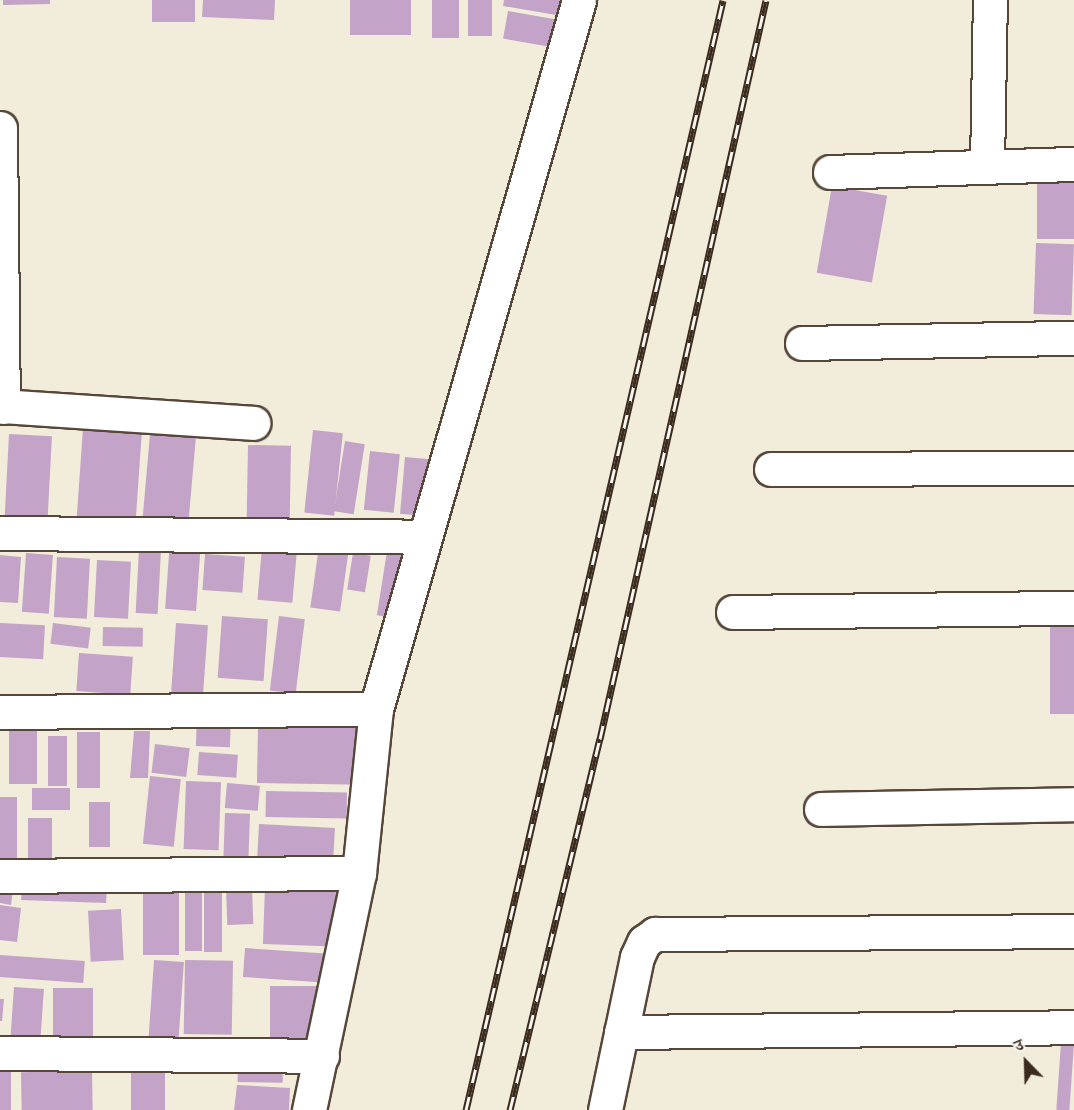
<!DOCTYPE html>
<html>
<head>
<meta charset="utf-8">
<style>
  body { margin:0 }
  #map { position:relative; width:1074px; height:1110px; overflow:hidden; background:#f2ecda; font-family:Alegreya,"Noto Serif Devanagari",serif }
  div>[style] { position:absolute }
  .building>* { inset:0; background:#c3a3c7; transform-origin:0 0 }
  .roads { filter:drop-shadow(2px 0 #56473a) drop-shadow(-2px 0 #56473a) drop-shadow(0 2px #56473a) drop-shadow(0 -2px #56473a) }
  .street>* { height:33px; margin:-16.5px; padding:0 16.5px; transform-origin:16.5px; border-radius:16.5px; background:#fff }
  .rail>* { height:7px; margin-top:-3.5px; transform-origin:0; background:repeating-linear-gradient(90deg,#f6f6f2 0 14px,#3b2a1e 0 28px); box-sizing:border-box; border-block:2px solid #3b2a1e }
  span { translate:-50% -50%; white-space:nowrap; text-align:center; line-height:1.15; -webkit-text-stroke:4.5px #f6f6f2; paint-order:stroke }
  .north { position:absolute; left:996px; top:1032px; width:60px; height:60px; -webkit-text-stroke:4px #f6f6f2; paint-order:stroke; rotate:337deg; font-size:16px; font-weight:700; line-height:24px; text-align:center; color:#3b2a1e }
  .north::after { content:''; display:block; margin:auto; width:21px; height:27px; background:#3b2a1e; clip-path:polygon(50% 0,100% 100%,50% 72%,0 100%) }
</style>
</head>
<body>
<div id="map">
  <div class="building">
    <div style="clip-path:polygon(3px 0,50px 0,50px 4px,3px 5px)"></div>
    <div style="left:152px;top:0;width:43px;height:22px"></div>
    <div style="clip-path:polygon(203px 0,275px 0,274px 20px,202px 17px)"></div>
    <div style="left:350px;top:0;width:61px;height:35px"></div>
    <div style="left:432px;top:0;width:27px;height:38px"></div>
    <div style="left:468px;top:0;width:24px;height:36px"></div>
    <div style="clip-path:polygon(504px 0,572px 0,568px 17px,503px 6px)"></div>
    <div style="left:508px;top:11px;width:59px;height:28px;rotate:10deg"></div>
    <div style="left:1037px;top:176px;width:37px;height:63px"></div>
    <div style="left:832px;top:186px;width:56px;height:88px;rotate:10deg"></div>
    <div style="left:1036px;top:243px;width:38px;height:71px;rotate:2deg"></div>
    <div style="left:83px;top:428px;width:59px;height:92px;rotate:4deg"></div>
    <div style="left:313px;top:430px;width:30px;height:83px;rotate:6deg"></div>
    <div style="left:9px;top:434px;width:43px;height:83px;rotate:3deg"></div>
    <div style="left:150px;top:434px;width:46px;height:85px;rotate:5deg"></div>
    <div style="left:345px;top:441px;width:20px;height:71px;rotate:9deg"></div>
    <div style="left:248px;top:445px;width:43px;height:85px;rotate:1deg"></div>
    <div style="left:370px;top:451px;width:30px;height:59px;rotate:6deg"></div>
    <div style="left:405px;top:457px;width:25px;height:57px;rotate:5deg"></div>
    <div style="left:170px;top:540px;width:31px;height:69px;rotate:4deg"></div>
    <div style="left:388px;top:545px;width:19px;height:71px;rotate:9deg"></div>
    <div style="left:319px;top:546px;width:30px;height:62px;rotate:8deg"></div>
    <div style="left:262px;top:548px;width:35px;height:52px;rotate:5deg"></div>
    <div style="left:139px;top:549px;width:22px;height:64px;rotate:3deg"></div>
    <div style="left:26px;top:553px;width:27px;height:59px;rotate:4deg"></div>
    <div style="left:353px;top:553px;width:18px;height:37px;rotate:9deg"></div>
    <div style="left:205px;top:554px;width:40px;height:36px;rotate:4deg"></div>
    <div style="clip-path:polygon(0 555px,21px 557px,18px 603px,0 602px)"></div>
    <div style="left:57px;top:557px;width:33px;height:60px;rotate:3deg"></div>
    <div style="left:97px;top:560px;width:34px;height:57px;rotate:3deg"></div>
    <div style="left:1050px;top:613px;width:24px;height:101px"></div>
    <div style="left:222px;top:616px;width:46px;height:62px;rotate:4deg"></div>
    <div style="left:279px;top:616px;width:26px;height:75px;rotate:7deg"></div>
    <div style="left:0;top:623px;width:45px;height:34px;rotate:3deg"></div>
    <div style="left:53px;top:623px;width:38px;height:21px;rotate:7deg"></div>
    <div style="left:176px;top:623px;width:32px;height:69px;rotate:4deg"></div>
    <div style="left:103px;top:627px;width:40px;height:19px;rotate:1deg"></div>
    <div style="left:79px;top:653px;width:54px;height:38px;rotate:4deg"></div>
    <div style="left:197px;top:714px;width:34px;height:32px;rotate:2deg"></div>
    <div style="left:258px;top:724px;width:107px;height:59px;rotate:1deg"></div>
    <div style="left:37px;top:726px;width:58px;height:28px;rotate:90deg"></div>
    <div style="clip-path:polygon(134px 731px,150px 731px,148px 778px,130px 778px)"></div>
    <div style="left:100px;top:732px;width:56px;height:23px;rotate:90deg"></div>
    <div style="left:48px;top:736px;width:19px;height:50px"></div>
    <div style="left:155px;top:744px;width:35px;height:29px;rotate:7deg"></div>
    <div style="left:199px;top:752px;width:39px;height:23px;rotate:4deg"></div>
    <div style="left:150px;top:776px;width:31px;height:68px;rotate:6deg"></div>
    <div style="left:186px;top:781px;width:35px;height:68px;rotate:2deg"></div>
    <div style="left:227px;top:783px;width:33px;height:25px;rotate:5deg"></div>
    <div style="left:32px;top:788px;width:38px;height:22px"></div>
    <div style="left:266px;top:791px;width:81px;height:26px;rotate:1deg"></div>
    <div style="left:0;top:797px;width:17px;height:66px"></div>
    <div style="left:89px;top:802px;width:21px;height:45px"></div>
    <div style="left:225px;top:813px;width:25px;height:52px;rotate:2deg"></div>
    <div style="left:28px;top:818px;width:24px;height:45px"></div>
    <div style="left:259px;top:824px;width:76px;height:41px;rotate:3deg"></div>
    <div style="left:22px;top:877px;width:85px;height:23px;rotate:2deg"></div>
    <div style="clip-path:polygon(0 878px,14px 881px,11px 905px,0 903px)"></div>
    <div style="left:265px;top:886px;width:71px;height:58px;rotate:2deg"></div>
    <div style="left:252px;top:887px;width:37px;height:26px;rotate:88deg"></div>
    <div style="left:143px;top:889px;width:36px;height:66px"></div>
    <div style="left:185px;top:890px;width:17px;height:61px"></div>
    <div style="left:204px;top:891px;width:18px;height:61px"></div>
    <div style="clip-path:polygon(0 905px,21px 908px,17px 942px,0 940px)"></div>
    <div style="left:121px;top:909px;width:51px;height:33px;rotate:87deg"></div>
    <div style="left:245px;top:948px;width:91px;height:29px;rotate:4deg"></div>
    <div style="left:0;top:955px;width:85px;height:22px;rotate:4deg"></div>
    <div style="left:154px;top:960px;width:30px;height:79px;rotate:4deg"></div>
    <div style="left:185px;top:960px;width:48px;height:74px;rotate:1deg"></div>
    <div style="left:270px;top:986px;width:51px;height:54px"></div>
    <div style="left:14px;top:987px;width:30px;height:51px;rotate:4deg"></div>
    <div style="left:53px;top:988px;width:40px;height:49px"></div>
    <div style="clip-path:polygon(0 999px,4px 999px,2px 1021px,0 1021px)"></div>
    <div style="left:1061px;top:1043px;width:13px;height:67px;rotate:4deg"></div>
    <div style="left:238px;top:1060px;width:45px;height:22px;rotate:1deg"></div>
    <div style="left:0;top:1066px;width:11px;height:44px"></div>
    <div style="left:131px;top:1066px;width:34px;height:44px"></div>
    <div style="left:92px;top:1071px;width:39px;height:71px;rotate:89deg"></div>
    <div style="clip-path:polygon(237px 1085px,290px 1088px,289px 1110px,234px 1110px)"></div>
  </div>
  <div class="roads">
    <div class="street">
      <div style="left:0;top:128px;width:279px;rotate:89.4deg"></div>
      <div style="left:987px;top:166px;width:166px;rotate:-89deg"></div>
      <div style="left:830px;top:172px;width:244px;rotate:-1.9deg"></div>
      <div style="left:802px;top:343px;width:272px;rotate:-1.1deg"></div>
      <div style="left:0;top:406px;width:254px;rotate:3.8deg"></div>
      <div style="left:771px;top:469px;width:303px;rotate:-0.2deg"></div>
      <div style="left:0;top:533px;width:424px;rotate:0.5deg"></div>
      <div style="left:733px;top:612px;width:341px;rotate:-0.7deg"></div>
      <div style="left:0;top:712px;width:376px;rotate:-0.5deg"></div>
      <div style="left:821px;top:809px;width:253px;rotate:-1.1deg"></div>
      <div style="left:0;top:876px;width:359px;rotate:-0.5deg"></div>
      <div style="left:621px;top:1032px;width:453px;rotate:-0.6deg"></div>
      <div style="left:0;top:1053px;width:322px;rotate:0.5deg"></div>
      <div style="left:309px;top:1110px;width:242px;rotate:-78.1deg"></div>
      <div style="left:359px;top:873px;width:165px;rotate:-84.1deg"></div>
      <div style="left:376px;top:709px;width:737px;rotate:-74.02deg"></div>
      <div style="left:605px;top:1110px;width:156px;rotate:-78.2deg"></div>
      <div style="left:637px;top:957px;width:17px;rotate:-65deg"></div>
      <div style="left:644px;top:942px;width:14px;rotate:-36deg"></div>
      <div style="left:655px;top:934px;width:419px;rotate:-0.4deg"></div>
    </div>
  </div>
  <div class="rail">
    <div style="left:466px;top:1110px;width:1139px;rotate:-76.96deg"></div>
    <div style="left:510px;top:1110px;width:382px;rotate:-76.4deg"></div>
    <div style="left:600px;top:739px;width:757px;rotate:-77.34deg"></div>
  </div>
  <div class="north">उ</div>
</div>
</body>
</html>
